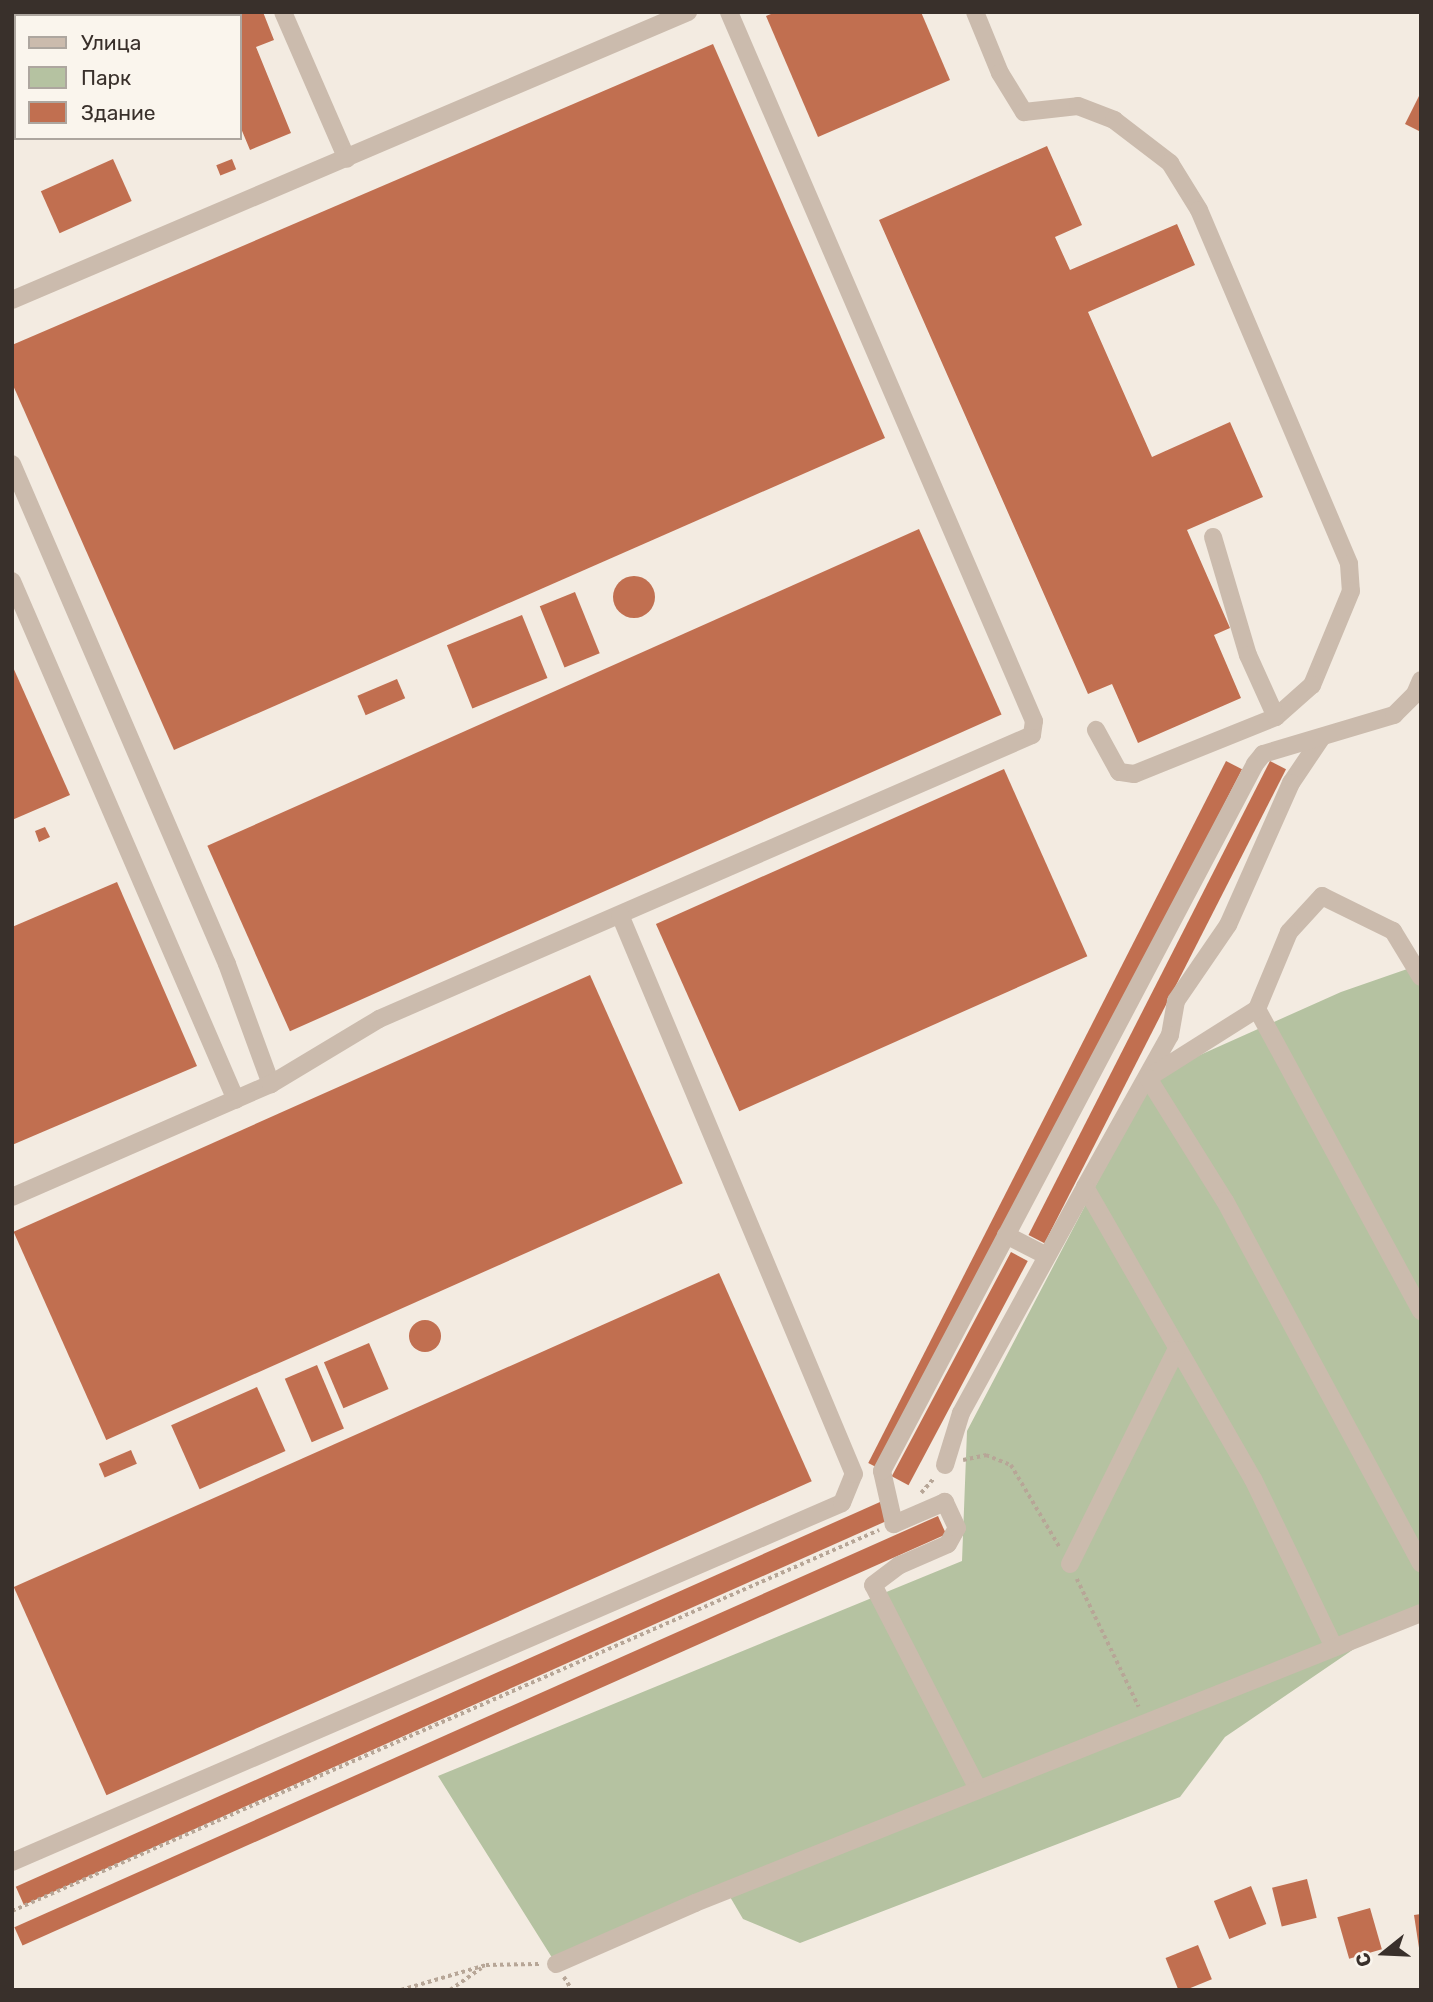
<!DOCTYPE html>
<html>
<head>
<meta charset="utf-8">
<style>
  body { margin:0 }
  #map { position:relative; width:1433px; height:2002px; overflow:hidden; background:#f3ebe1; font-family:Rubik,sans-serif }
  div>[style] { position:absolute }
  .green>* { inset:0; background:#b5c2a1 }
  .building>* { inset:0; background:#c16f50; transform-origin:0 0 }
  .round { border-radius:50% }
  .path>* { height:3.5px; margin-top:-1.75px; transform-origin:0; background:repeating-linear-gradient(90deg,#b7a697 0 3.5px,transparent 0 7px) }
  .minor>* { height:18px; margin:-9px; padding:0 9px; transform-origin:9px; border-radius:9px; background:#cbbbad }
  span { translate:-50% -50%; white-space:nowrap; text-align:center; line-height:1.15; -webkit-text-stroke:5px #faf5ed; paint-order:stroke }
  .frame { position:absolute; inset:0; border:14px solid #39302b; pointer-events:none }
  .legend { position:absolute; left:14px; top:14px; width:228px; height:126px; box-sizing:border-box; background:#faf5ed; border:2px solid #ada69f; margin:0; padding:9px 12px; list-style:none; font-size:21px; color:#39302b }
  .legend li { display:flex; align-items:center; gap:14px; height:35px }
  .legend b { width:35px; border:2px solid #ada69f }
  .north { position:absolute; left:1349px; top:1918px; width:70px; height:70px; -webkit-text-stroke:5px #faf5ed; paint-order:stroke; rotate:252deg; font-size:19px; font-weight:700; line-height:28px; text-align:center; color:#39302b }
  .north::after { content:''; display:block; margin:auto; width:24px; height:32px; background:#39302b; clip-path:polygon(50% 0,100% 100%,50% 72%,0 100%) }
</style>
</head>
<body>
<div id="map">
  <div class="green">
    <div style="clip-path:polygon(1413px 967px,1421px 978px,1421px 1613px,1392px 1623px,1225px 1737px,1180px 1797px,800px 1943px,743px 1919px,726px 1890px,556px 1964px,438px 1776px,962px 1561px,967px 1431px,1153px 1076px,1341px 992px)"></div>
  </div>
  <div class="building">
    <div style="clip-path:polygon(178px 12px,263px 12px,274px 40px,256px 47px,291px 133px,250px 150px,240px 126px,240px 16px,170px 16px)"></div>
    <div style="clip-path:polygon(776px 12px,921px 12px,950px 80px,818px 137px,766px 16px)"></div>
    <div style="clip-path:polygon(713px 44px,885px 438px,174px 750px,12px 383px,12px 345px)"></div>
    <div style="clip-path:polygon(1421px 92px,1421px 132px,1405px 124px)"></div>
    <div style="clip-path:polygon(1047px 146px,1082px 225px,1055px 237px,1070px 270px,1177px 224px,1195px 265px,1088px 312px,1152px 457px,1230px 422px,1263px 497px,1187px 530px,1230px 628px,1214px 635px,1241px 698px,1138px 743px,1112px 684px,1088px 694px,879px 220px)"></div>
    <div style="left:113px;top:159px;width:46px;height:79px;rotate:66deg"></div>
    <div style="left:232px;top:159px;width:11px;height:17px;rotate:68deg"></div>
    <div style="left:919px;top:529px;width:203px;height:779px;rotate:66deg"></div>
    <div class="round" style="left:613px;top:576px;width:42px;height:42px"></div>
    <div style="left:575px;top:592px;width:66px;height:38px;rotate:68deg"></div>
    <div style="left:522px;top:615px;width:68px;height:81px;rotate:68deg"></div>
    <div style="clip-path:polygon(12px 665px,70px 795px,12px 820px)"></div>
    <div style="left:397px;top:679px;width:21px;height:43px;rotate:67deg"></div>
    <div style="left:1226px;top:761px;width:18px;height:788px;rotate:27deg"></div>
    <div style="left:1270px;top:761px;width:18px;height:532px;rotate:27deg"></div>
    <div style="left:1004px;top:769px;width:205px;height:381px;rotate:66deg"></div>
    <div style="clip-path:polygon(45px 827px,50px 837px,39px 842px,35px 831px)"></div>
    <div style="clip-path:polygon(117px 882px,197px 1066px,12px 1145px,12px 927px)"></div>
    <div style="left:590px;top:975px;width:228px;height:631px;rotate:66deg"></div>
    <div style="left:1011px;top:1252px;width:19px;height:254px;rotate:28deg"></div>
    <div style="left:719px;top:1273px;width:228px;height:772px;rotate:66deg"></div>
    <div class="round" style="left:409px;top:1320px;width:32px;height:32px"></div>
    <div style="left:369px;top:1343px;width:50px;height:49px;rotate:67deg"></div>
    <div style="left:317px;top:1365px;width:69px;height:35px;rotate:67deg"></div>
    <div style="left:257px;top:1387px;width:70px;height:94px;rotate:66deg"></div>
    <div style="left:131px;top:1450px;width:15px;height:35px;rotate:67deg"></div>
    <div style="left:880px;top:1502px;width:20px;height:946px;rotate:66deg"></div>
    <div style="left:938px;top:1516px;width:20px;height:1011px;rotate:66deg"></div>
    <div style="left:1307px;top:1879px;width:40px;height:36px;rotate:76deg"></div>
    <div style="left:1251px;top:1886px;width:41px;height:40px;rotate:68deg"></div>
    <div style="left:1370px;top:1908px;width:43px;height:34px;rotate:74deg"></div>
    <div style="clip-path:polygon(1421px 1914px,1421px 1948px,1419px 1948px,1414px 1915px)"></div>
    <div style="left:1198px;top:1945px;width:37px;height:35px;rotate:68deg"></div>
  </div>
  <div class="path">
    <div style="left:963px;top:1460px;width:24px;rotate:-12deg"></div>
    <div style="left:986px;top:1455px;width:27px;rotate:22deg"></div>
    <div style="left:1011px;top:1465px;width:96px;rotate:59.4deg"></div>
    <div style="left:921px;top:1493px;width:20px;rotate:-49deg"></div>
    <div style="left:1077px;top:1579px;width:142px;rotate:64.2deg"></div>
    <div style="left:12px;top:1911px;width:947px;rotate:-23.72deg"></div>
    <div style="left:564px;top:1977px;width:15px;rotate:58deg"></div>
    <div style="left:401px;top:1990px;width:89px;rotate:-16.4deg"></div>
    <div style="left:486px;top:1965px;width:53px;rotate:-1.1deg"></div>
    <div style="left:450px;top:1990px;width:38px;rotate:-35deg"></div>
  </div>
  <div class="minor">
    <div style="left:283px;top:12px;width:160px;rotate:66.5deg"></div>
    <div style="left:975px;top:12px;width:66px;rotate:67.7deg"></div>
    <div style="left:1000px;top:73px;width:46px;rotate:58.4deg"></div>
    <div style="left:1024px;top:112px;width:54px;rotate:-6.3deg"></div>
    <div style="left:1078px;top:106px;width:39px;rotate:21deg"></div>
    <div style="left:1114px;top:120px;width:71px;rotate:37.5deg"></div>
    <div style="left:1170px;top:163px;width:55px;rotate:58.3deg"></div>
    <div style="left:1199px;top:210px;width:384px;rotate:67deg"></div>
    <div style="left:1349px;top:564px;width:27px;rotate:86deg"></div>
    <div style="left:1351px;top:591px;width:102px;rotate:112.5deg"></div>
    <div style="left:1312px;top:685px;width:48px;rotate:138.4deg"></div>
    <div style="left:1276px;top:717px;width:153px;rotate:158.1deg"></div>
    <div style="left:1134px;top:774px;width:15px;rotate:-172deg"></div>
    <div style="left:1119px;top:772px;width:48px;rotate:-118.7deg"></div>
    <div style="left:12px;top:300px;width:735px;rotate:-23.08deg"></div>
    <div style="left:12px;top:464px;width:544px;rotate:66.73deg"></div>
    <div style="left:227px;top:964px;width:128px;rotate:69.9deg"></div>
    <div style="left:1213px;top:537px;width:123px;rotate:73.5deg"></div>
    <div style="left:1248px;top:655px;width:68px;rotate:65.7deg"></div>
    <div style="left:12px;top:581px;width:565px;rotate:66.66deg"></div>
    <div style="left:1322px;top:737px;width:55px;rotate:124deg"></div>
    <div style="left:1291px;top:783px;width:155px;rotate:113.9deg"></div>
    <div style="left:1228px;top:925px;width:92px;rotate:124.4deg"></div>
    <div style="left:1176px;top:1001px;width:35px;rotate:100deg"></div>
    <div style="left:1170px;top:1035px;width:174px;rotate:119.2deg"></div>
    <div style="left:1085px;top:1187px;width:337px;rotate:60.1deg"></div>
    <div style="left:1253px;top:1479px;width:187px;rotate:64.3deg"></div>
    <div style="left:1421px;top:977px;width:54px;rotate:-121.3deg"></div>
    <div style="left:1393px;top:931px;width:79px;rotate:-153.8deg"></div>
    <div style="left:1322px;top:896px;width:49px;rotate:132.5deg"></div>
    <div style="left:1289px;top:932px;width:83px;rotate:112.6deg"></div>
    <div style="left:1257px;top:1009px;width:344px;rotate:61.5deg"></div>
    <div style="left:1257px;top:1009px;width:129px;rotate:147.7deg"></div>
    <div style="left:1148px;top:1078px;width:145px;rotate:58deg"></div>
    <div style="left:1225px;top:1201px;width:412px;rotate:61.6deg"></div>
    <div style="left:12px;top:1197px;width:283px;rotate:-23.6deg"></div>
    <div style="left:271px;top:1084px;width:126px;rotate:-31deg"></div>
    <div style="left:379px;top:1019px;width:712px;rotate:-23.5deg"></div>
    <div style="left:1032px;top:735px;width:14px;rotate:-82deg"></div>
    <div style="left:1034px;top:721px;width:772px;rotate:-113.28deg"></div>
    <div style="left:1006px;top:1235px;width:46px;rotate:27.1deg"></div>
    <div style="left:945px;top:1465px;width:54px;rotate:-72.9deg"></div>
    <div style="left:961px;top:1413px;width:258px;rotate:-61.2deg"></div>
    <div style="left:1070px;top:1564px;width:239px;rotate:-63.6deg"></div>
    <div style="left:978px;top:1789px;width:229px;rotate:-117.2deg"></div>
    <div style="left:873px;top:1585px;width:34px;rotate:-37deg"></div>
    <div style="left:900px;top:1565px;width:52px;rotate:-23.6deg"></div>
    <div style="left:948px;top:1544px;width:18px;rotate:-61deg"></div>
    <div style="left:957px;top:1528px;width:29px;rotate:-115deg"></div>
    <div style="left:945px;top:1502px;width:56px;rotate:156.7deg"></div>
    <div style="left:894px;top:1524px;width:54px;rotate:-102.8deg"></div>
    <div style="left:882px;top:1471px;width:799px;rotate:-62.18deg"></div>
    <div style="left:1255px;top:764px;width:13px;rotate:-51deg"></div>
    <div style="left:1263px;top:754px;width:137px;rotate:-16.6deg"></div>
    <div style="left:1394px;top:715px;width:30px;rotate:-45deg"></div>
    <div style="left:1415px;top:694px;width:15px;rotate:-67deg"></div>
    <div style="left:12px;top:1862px;width:904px;rotate:-23.39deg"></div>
    <div style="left:842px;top:1503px;width:31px;rotate:-68deg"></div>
    <div style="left:854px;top:1474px;width:606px;rotate:-112.71deg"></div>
    <div style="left:556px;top:1964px;width:152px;rotate:-23.7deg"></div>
    <div style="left:695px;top:1903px;width:782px;rotate:-21.77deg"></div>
  </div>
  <div class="frame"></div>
  <ul class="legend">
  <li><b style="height:9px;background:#cbbbad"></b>Улица</li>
  <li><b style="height:19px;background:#b5c2a1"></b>Парк</li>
  <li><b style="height:19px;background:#c16f50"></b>Здание</li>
  </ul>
  <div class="north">С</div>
</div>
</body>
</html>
